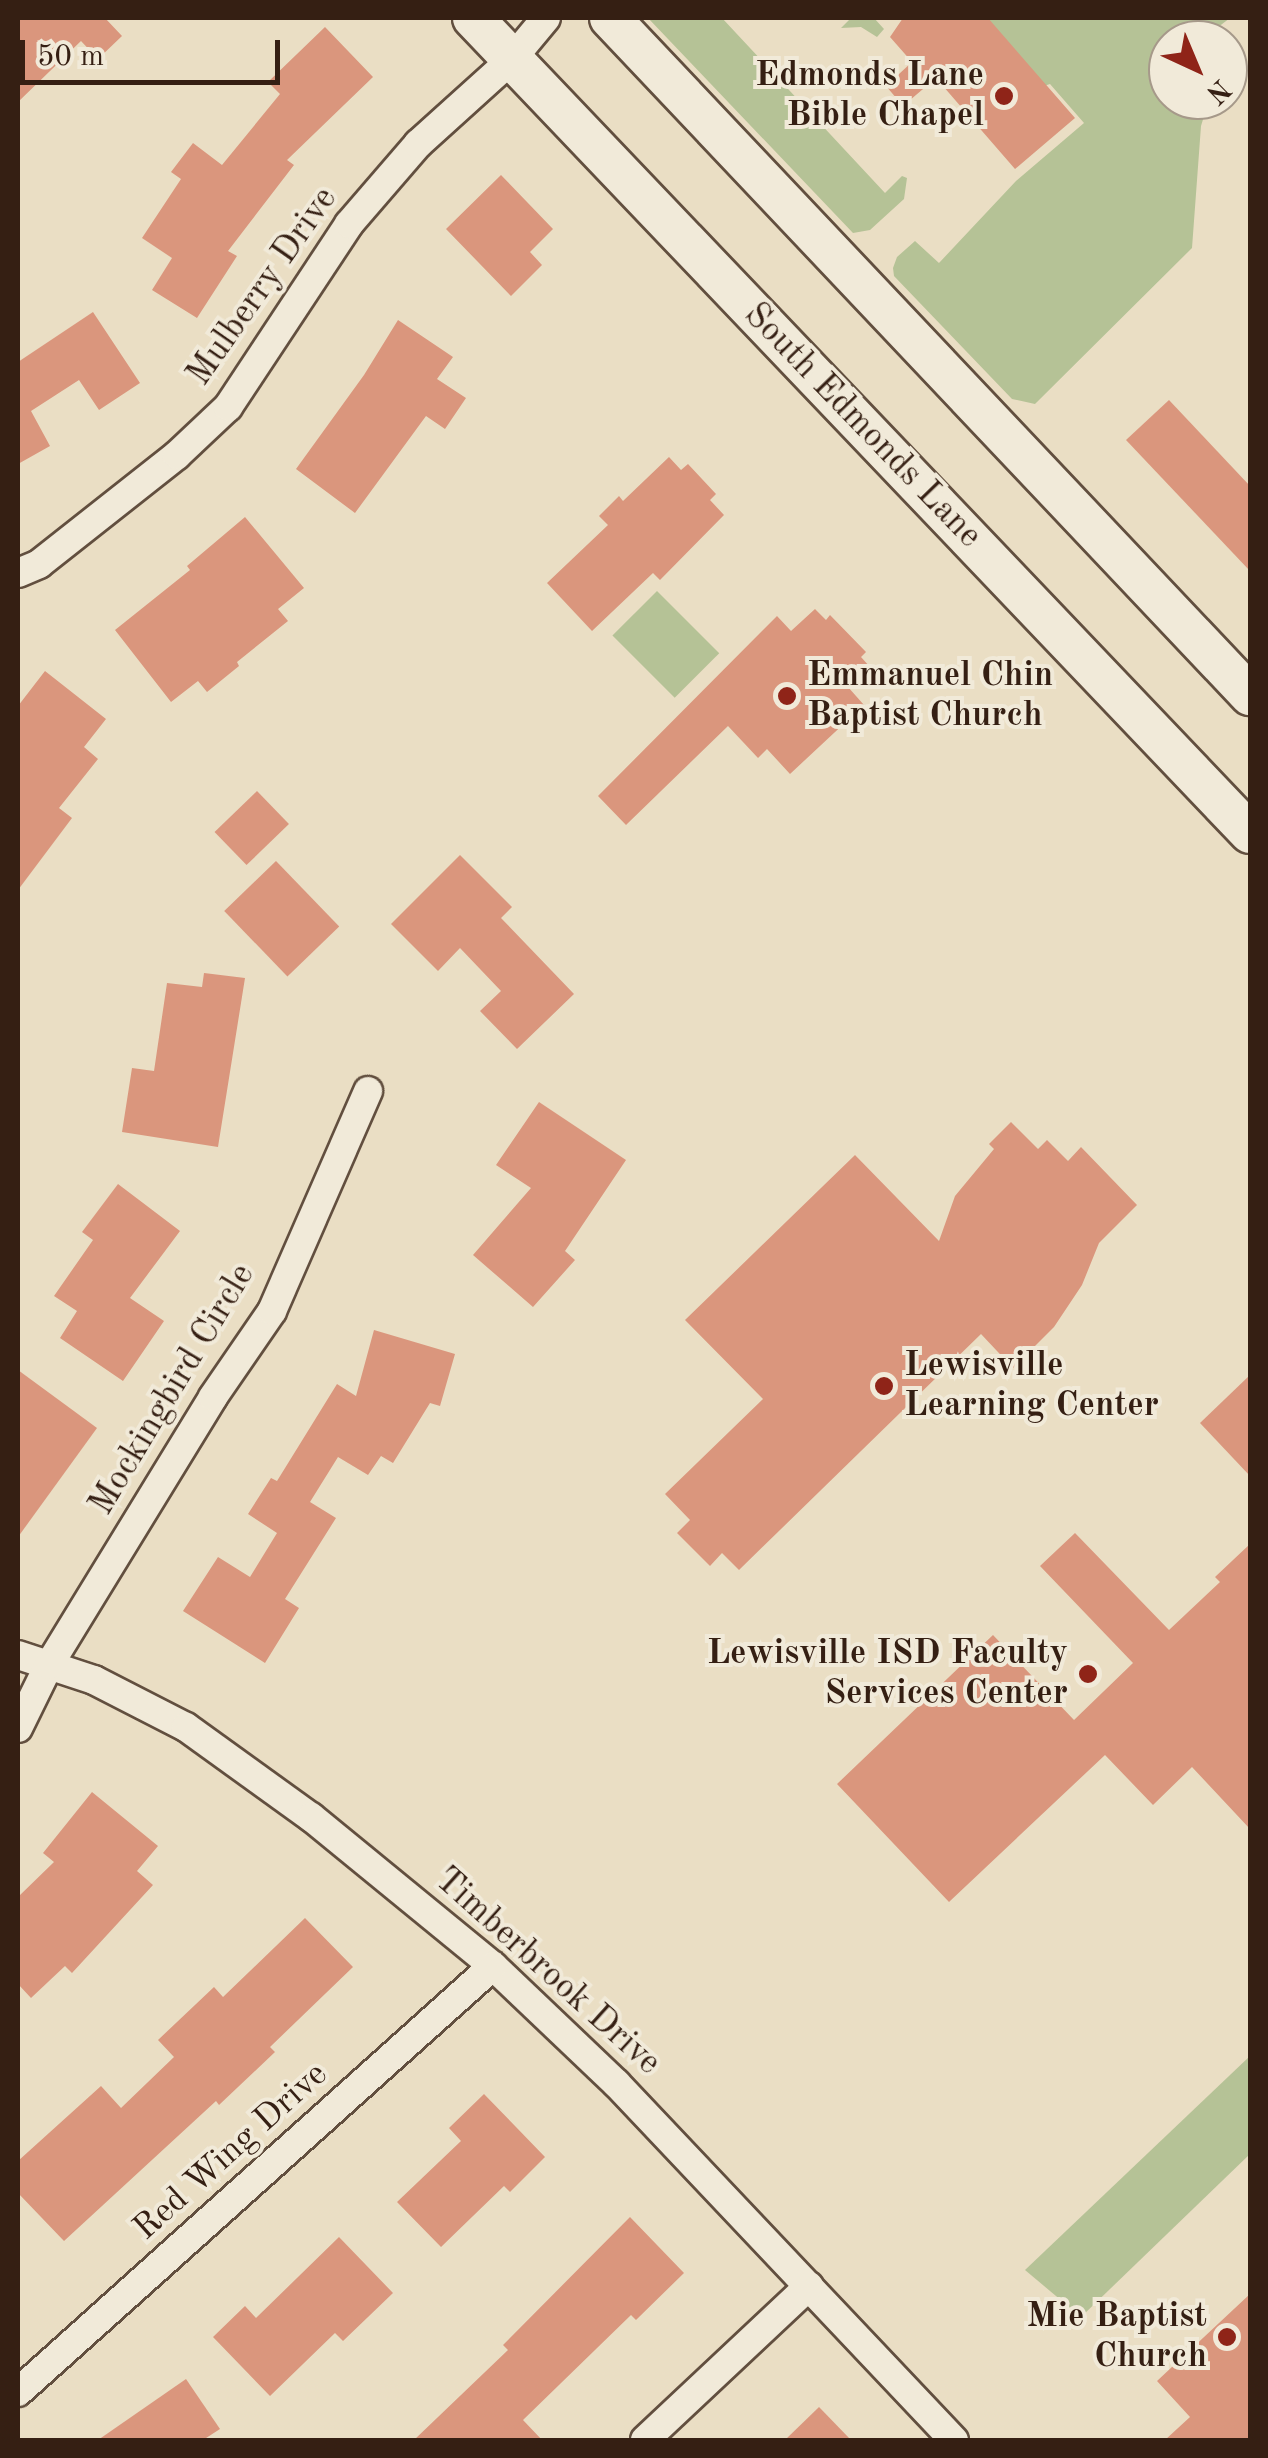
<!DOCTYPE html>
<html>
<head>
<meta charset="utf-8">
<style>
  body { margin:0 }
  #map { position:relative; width:1268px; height:2458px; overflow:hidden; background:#eadec4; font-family:"Old Standard TT",serif }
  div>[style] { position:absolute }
  .green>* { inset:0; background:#b5c296; transform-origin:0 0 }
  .building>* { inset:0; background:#da967d; transform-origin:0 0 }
  .roads { filter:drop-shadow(2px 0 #624f3f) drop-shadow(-2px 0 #624f3f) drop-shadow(0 2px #624f3f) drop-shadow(0 -2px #624f3f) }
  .minor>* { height:28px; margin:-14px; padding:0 14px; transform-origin:14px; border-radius:14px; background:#f1ead9 }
  .secondary>* { height:40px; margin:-20px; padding:0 20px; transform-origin:20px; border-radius:20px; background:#f1ead9 }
  .dots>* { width:28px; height:28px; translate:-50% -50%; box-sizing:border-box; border:5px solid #f1ead9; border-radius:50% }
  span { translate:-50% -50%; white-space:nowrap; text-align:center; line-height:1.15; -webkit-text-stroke:8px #f1ead9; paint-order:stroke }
  .poi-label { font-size:35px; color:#351f13; font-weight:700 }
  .right { translate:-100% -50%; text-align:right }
  .left { translate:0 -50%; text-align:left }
  .street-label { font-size:35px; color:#351f13 }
  .frame { position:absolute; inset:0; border:20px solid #351f13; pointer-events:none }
  .north { position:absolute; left:1148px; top:20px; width:100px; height:100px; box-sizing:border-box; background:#f1ead9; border:2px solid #a6998a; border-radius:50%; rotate:136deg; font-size:28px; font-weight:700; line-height:40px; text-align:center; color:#351f13 }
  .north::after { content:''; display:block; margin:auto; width:35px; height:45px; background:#8f2418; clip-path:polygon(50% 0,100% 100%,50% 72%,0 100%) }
  .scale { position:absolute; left:20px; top:40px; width:260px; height:45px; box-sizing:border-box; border:5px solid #351f13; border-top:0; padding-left:12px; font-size:30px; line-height:35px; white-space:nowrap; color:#351f13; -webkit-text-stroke:8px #f1ead9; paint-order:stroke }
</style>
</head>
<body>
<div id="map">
  <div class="green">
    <div style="clip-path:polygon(648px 18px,722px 18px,885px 193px,902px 176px,907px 178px,904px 199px,870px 230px,853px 233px)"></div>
    <div style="clip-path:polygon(851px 18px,874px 18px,884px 29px,877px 37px,861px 27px,841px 28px)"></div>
    <div style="clip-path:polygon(986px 18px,1230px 18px,1213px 31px,1220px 40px,1168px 40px,1168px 100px,1209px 100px,1201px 126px,1192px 248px,1035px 404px,1012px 399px,894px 276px,893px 268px,897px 257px,915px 241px,939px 263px,1016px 181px,1084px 123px,1050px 84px,1044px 86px)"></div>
    <div style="left:657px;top:591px;width:88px;height:63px;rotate:45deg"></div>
    <div style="clip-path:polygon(1250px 2056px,1250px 2154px,1081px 2317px,1025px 2270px)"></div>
  </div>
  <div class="building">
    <div style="clip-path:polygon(18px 18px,105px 18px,122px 36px,98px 59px,81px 41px,18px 102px)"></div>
    <div style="clip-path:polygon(903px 18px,988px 18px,1075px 118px,1015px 169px,936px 78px,903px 106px,886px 86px,912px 62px,890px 37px)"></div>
    <div style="clip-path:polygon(325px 27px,373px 77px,287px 160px,294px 165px,228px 251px,237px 256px,197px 318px,152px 290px,172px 258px,142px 238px,181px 179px,171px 172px,193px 143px,222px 165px,280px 94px,268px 82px)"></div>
    <div style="clip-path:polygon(501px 175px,553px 229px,530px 252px,542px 265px,511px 296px,446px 229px)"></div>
    <div style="clip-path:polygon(93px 312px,140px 383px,99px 410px,79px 380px,31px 411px,50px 446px,18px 464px,18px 362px)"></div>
    <div style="clip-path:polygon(398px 320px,453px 357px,437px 379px,466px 398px,445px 429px,426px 416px,355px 513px,296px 469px,364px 375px)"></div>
    <div style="clip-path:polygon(1169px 400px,1250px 486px,1250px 571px,1126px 440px)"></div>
    <div style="clip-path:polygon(669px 457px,681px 470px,688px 464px,716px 494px,710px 500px,724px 515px,660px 580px,653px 573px,592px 631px,547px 583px,608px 525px,599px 516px,619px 496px,623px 501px)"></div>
    <div style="clip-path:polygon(245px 517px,304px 588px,278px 609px,288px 621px,237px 662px,239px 666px,207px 692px,198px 681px,171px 702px,115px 630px,190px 570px,187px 566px)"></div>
    <div style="clip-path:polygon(815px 609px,826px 620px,830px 615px,866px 652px,861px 657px,870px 667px,848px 687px,864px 705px,790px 774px,767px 749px,758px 758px,728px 726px,626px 825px,598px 796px,777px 616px,791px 631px)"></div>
    <div style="clip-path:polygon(45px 671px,106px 719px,84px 747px,98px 759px,59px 808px,72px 818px,18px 890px,18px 706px)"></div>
    <div style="left:257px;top:791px;width:46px;height:59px;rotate:46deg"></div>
    <div style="clip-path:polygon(460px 855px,512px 907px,501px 918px,574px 994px,517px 1049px,480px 1011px,501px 991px,460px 948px,438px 971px,391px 924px)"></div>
    <div style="left:276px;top:861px;width:91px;height:72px;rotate:46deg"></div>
    <div style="clip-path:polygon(204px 973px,245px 978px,218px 1147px,122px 1132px,132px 1068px,154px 1071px,167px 983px,202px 987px)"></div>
    <div style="clip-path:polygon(539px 1102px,626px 1160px,565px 1251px,575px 1260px,533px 1307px,473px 1255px,531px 1188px,496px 1165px)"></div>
    <div style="clip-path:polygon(1011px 1122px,1038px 1149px,1047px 1140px,1068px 1161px,1081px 1147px,1137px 1205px,1099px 1243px,1082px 1285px,1054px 1327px,1013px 1368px,981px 1334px,739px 1570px,722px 1553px,710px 1566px,677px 1533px,690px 1520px,665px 1494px,763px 1399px,685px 1320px,855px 1155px,939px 1241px,955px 1196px,994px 1149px,989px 1144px)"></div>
    <div style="clip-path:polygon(118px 1184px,180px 1231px,130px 1298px,164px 1321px,123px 1381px,60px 1338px,77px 1311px,54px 1296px,93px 1240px,82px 1232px)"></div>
    <div style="clip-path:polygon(374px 1330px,455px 1354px,440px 1406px,430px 1403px,393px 1463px,381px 1456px,368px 1475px,338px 1457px,310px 1502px,336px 1518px,285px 1599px,299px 1608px,265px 1663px,183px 1611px,218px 1557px,250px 1577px,277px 1533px,248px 1514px,271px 1478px,277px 1481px,337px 1384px,356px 1396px)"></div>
    <div style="clip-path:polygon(18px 1370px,97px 1428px,18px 1537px)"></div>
    <div style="clip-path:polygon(1250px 1375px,1250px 1476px,1200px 1423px)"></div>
    <div style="clip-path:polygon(1075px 1533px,1169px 1630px,1220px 1582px,1215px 1577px,1250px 1544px,1250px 1829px,1192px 1767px,1153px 1805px,1105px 1755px,949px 1902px,837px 1784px,993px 1635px,1074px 1720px,1133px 1663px,1040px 1566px)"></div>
    <div style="clip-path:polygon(92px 1792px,158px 1846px,137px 1871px,153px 1885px,72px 1973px,65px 1966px,31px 1998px,18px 1984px,18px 1897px,54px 1862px,43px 1853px)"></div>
    <div style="clip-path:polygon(305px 1918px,353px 1967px,270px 2047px,275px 2052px,219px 2105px,216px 2101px,64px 2241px,18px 2193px,18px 2161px,101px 2086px,121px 2108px,174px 2057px,158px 2040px,214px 1987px,223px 1997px)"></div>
    <div style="clip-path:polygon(484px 2094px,545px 2157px,510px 2192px,504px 2186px,441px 2247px,397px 2202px,461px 2141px,449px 2128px)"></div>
    <div style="clip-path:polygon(630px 2217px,684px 2273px,636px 2320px,631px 2315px,523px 2420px,542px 2440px,414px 2440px,508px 2350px,503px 2345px)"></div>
    <div style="clip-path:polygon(339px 2237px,393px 2293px,343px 2341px,335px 2333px,270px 2396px,213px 2337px,245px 2306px,256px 2318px)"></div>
    <div style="clip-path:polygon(1250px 2294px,1250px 2440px,1165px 2440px,1190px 2417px,1157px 2381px)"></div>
    <div style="clip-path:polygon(186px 2379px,220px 2429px,203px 2440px,98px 2440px)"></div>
    <div style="clip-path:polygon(819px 2407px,851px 2440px,785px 2440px)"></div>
  </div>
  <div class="roads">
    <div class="minor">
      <div style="left:18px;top:573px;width:23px;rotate:-23deg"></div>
      <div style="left:39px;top:564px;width:176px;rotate:-38.3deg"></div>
      <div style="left:177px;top:455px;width:70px;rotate:-43.3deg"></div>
      <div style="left:228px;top:407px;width:219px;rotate:-56.5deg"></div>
      <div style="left:349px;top:224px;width:106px;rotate:-49.2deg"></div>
      <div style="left:418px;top:144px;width:127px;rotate:-42.1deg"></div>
      <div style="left:512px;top:59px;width:53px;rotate:-50.3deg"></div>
      <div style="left:18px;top:1655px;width:80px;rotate:18.2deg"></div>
      <div style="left:94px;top:1680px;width:103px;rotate:27.1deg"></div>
      <div style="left:186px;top:1727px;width:154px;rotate:35.8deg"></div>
      <div style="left:311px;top:1817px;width:235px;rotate:39.3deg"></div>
      <div style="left:493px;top:1966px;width:170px;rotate:43.6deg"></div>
      <div style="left:616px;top:2083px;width:492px;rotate:46.6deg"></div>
      <div style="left:18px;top:1728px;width:70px;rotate:-63.8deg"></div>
      <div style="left:49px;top:1665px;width:314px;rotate:-58.5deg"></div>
      <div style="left:213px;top:1397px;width:104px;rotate:-55.5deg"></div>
      <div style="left:272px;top:1311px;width:240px;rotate:-66.4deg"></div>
      <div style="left:18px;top:2392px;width:638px;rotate:-41.89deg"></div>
      <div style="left:645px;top:2440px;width:225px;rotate:-43.2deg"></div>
    </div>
    <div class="secondary">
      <div style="left:473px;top:18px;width:1126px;rotate:46.37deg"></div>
      <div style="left:610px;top:18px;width:932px;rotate:46.61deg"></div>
    </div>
  </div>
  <div class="dots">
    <div style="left:1004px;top:96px;background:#8f2418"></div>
    <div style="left:787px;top:696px;background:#8f2418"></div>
    <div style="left:884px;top:1386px;background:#8f2418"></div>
    <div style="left:1088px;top:1674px;background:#8f2418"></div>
    <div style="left:1227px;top:2337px;background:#8f2418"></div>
  </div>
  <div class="poi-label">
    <span class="right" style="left:984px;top:96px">Edmonds Lane<br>Bible Chapel</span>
    <span class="left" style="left:807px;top:696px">Emmanuel Chin<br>Baptist Church</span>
    <span class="left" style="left:904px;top:1386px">Lewisville<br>Learning Center</span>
    <span class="right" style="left:1068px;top:1674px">Lewisville ISD Faculty<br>Services Center</span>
    <span class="right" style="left:1207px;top:2337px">Mie Baptist<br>Church</span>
  </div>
  <div class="street-label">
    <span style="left:263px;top:287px;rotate:-55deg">Mulberry Drive</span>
    <span style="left:862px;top:426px;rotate:46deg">South Edmonds Lane</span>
    <span style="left:173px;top:1390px;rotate:-59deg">Mockingbird Circle</span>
    <span style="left:547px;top:1972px;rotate:42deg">Timberbrook Drive</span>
    <span style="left:231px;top:2152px;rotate:-42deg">Red Wing Drive</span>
  </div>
  <div class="frame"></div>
  <div class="north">N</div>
  <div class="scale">50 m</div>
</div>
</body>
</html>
